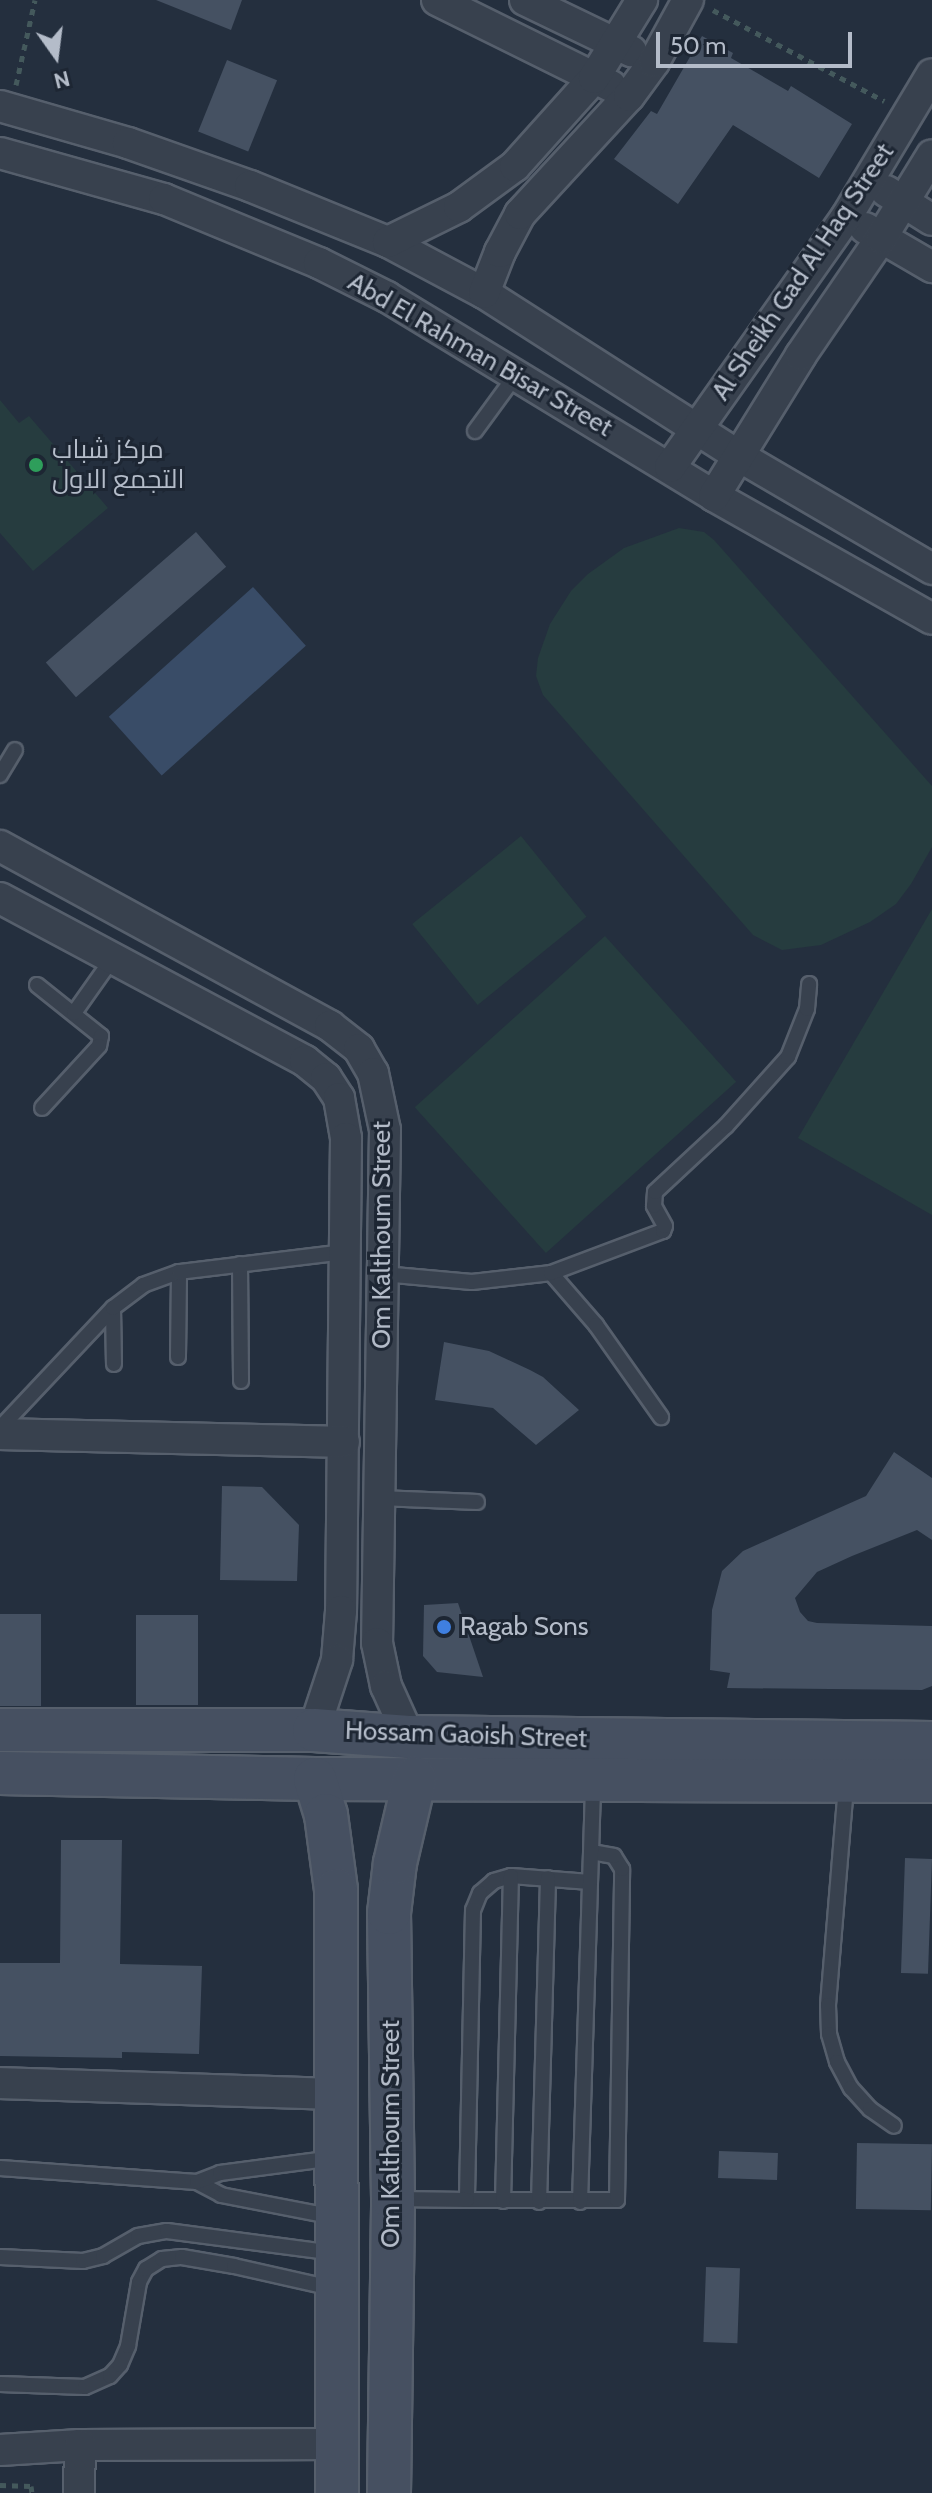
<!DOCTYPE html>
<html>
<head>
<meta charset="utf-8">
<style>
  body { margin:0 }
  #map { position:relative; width:932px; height:2493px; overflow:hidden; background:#242f3e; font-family:Cabin,Cairo,sans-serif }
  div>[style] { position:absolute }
  .green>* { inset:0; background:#263c3f; transform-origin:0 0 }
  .water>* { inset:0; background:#394c67; transform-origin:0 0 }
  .building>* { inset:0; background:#455162; transform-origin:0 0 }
  .path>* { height:5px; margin-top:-2.5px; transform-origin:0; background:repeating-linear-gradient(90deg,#44595c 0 6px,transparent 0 12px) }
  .roads { filter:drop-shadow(2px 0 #565f6c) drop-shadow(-2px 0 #565f6c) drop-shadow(0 2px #565f6c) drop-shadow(0 -2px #565f6c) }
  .lane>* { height:14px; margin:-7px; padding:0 7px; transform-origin:7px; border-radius:7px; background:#38414e }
  .street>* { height:30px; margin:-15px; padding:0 15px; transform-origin:15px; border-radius:15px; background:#38414e }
  .secondary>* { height:42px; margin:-21px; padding:0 21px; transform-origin:21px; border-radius:21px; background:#465061 }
  .dots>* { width:22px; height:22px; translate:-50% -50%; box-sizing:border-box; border:4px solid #1d2633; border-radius:50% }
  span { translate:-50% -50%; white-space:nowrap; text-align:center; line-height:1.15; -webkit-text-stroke:6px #1d2633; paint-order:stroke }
  .street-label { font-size:26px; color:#b4bcc9 }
  .poi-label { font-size:26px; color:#b4bcc9 }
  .left { translate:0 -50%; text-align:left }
  .north { position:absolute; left:16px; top:16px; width:80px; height:80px; -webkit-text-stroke:6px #1d2633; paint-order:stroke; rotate:166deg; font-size:22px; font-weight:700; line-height:32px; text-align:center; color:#b4bcc9 }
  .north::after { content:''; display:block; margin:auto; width:28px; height:36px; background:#b4bcc9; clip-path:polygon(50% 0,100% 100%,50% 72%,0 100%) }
  .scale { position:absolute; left:656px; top:32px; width:196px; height:36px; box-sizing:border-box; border:4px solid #b4bcc9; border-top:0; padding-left:10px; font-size:24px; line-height:28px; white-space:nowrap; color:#b4bcc9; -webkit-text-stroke:6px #1d2633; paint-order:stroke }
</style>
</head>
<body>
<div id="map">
  <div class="green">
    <div style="clip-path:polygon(0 400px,19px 423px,29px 416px,108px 508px,33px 571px,0 533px)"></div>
    <div style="clip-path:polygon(679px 528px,704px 532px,714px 540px,932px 786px,932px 847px,911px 884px,896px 904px,870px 922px,821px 945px,782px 950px,753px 935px,543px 695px,536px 676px,538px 658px,550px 624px,571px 591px,588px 574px,624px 548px)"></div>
    <div style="left:521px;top:836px;width:104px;height:140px;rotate:51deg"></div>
    <div style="clip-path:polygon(932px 909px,932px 1215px,798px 1138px)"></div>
    <div style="left:605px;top:936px;width:196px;height:256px;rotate:48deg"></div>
  </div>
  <div class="water">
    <div style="left:253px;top:587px;width:79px;height:194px;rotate:48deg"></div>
  </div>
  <div class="building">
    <div style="clip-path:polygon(156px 0,242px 0,231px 30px)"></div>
    <div style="clip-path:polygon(702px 36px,733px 53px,731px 58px,788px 91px,791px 86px,852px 124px,819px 178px,733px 125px,678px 204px,614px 159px,651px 111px,657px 114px)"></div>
    <div style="left:227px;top:60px;width:54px;height:77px;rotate:22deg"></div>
    <div style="left:196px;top:532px;width:46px;height:199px;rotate:49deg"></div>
    <div style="clip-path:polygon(444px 1342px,489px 1351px,530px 1370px,543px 1377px,579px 1410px,536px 1445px,493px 1408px,435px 1400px)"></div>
    <div style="clip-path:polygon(894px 1452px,932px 1478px,932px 1540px,917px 1530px,852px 1556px,817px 1572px,795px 1598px,800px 1612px,808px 1621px,817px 1623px,932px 1626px,932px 1686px,922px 1690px,727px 1688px,730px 1673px,710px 1670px,712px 1610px,722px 1571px,743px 1551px,866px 1496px)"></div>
    <div style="clip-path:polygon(222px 1486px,262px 1487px,299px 1525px,297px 1581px,220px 1580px)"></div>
    <div style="clip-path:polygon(458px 1603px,483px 1677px,437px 1672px,423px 1656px,424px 1605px)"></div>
    <div style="left:0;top:1614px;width:41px;height:92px"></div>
    <div style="left:136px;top:1615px;width:62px;height:90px"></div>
    <div style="clip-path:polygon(61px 1840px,122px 1840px,120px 1964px,202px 1966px,199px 2054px,122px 2052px,122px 2058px,0 2056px,0 1963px,60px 1963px)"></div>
    <div style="left:905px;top:1858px;width:27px;height:115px;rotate:2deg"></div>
    <div style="left:857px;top:2143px;width:75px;height:66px;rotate:1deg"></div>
    <div style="left:719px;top:2151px;width:59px;height:27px;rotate:2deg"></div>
    <div style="left:706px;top:2267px;width:34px;height:75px;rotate:2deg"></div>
  </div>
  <div class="path">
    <div style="left:713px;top:10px;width:194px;rotate:28deg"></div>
    <div style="left:16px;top:85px;width:87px;rotate:-77.4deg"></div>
    <div style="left:0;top:2485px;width:31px;rotate:2deg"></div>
    <div style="left:31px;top:2486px;width:7px;rotate:82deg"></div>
  </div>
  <div class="roads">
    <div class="lane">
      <div style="left:475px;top:431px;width:69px;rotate:-53.8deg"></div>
      <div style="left:0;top:775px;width:29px;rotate:-59deg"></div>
      <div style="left:37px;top:985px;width:82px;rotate:38.6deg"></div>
      <div style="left:101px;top:1036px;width:10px;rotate:101deg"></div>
      <div style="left:99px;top:1046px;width:84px;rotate:132.6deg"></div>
      <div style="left:74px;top:1013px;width:67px;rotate:-54.7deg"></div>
      <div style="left:240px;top:1264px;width:117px;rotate:89.5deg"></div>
      <div style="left:551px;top:1273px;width:69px;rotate:49.1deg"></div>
      <div style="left:596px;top:1325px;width:113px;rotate:54.8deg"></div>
      <div style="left:383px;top:1274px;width:89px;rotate:5.1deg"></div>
      <div style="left:472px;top:1282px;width:80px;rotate:-6.5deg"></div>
      <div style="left:551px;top:1273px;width:120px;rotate:-20.6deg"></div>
      <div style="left:663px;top:1231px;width:5px;rotate:-68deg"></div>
      <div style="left:665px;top:1226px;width:23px;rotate:-119deg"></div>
      <div style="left:654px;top:1206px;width:14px;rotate:-86deg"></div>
      <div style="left:655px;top:1192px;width:97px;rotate:-42.9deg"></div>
      <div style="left:726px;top:1126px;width:93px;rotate:-48.1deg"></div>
      <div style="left:788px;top:1057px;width:52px;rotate:-68.4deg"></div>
      <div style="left:807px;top:1009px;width:25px;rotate:-85deg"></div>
      <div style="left:113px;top:1308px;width:56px;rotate:89deg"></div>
      <div style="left:178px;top:1357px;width:85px;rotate:-89.3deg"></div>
      <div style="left:0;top:1428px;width:165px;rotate:-46.7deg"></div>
      <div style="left:113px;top:1308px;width:38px;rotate:-37deg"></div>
      <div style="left:143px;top:1285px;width:38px;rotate:-20deg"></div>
      <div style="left:179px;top:1272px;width:166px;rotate:-6.9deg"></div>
      <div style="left:380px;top:1498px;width:97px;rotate:2.4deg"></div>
      <div style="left:846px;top:1786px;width:220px;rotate:94.7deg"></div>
      <div style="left:828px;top:2005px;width:29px;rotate:88deg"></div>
      <div style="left:829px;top:2034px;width:29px;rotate:74deg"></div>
      <div style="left:837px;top:2062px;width:30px;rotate:62deg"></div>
      <div style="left:851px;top:2088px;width:28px;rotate:48deg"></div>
      <div style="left:870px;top:2109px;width:29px;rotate:35deg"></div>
      <div style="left:590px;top:1882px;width:79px;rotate:-175.7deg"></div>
      <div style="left:511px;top:1876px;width:18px;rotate:164deg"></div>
      <div style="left:494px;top:1881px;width:18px;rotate:139deg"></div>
      <div style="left:480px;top:1893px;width:18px;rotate:112deg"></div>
      <div style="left:473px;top:1910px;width:290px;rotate:91.2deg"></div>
      <div style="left:467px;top:2200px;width:150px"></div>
      <div style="left:617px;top:2200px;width:331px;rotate:-89.1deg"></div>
      <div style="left:622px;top:1869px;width:15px;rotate:-122deg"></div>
      <div style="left:614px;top:1856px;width:23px;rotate:-170deg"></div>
      <div style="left:0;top:2168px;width:197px;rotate:4.1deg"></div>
      <div style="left:197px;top:2182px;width:27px;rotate:28deg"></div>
      <div style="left:221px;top:2195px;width:115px;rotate:11deg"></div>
      <div style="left:197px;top:2182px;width:25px;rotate:-21deg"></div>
      <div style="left:220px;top:2173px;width:115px;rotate:-7.5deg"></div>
      <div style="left:396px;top:2199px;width:71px;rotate:0.8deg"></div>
      <div style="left:503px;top:2201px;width:325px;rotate:-88.6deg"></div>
      <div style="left:539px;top:2202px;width:324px;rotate:-88.4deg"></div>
      <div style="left:580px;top:2202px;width:419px;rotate:-88.2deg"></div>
      <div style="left:0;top:2257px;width:83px;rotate:2.8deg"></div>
      <div style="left:83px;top:2261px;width:21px;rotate:-14deg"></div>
      <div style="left:103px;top:2256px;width:40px;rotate:-29.7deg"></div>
      <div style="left:138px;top:2236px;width:29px;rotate:-10deg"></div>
      <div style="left:167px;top:2231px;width:168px;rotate:7.5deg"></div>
      <div style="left:0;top:2384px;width:85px;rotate:2deg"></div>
      <div style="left:85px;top:2387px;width:27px;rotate:-24deg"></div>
      <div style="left:110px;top:2376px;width:15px;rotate:-48deg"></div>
      <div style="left:120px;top:2365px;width:21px;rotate:-67deg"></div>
      <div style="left:128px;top:2346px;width:65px;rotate:-80.2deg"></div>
      <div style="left:139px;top:2282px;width:15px;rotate:-62deg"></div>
      <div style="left:146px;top:2269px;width:19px;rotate:-32deg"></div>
      <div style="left:162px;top:2259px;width:20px;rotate:-6deg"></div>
      <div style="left:182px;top:2257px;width:53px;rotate:9.8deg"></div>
      <div style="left:234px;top:2266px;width:100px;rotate:12.7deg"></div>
    </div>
    <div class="street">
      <div style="left:437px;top:0;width:194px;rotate:26.3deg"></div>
      <div style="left:525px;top:0;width:118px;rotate:25.7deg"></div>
      <div style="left:0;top:106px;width:133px;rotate:16.1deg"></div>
      <div style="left:128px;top:143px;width:129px;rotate:19.4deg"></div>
      <div style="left:250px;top:186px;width:149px;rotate:22.1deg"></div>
      <div style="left:388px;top:242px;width:109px;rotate:28deg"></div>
      <div style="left:484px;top:293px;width:303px;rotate:32.6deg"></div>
      <div style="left:739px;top:456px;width:224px;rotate:30.3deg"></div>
      <div style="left:0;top:153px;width:170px;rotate:15.7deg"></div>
      <div style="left:164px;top:199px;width:168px;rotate:22.4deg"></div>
      <div style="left:319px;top:263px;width:76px;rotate:26.6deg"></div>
      <div style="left:387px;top:297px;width:383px;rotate:31.3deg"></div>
      <div style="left:714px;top:496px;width:250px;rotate:29.4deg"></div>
      <div style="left:886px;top:191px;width:54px;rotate:32.2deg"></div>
      <div style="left:865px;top:228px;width:78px;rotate:30.2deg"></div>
      <div style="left:388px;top:242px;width:79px;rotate:-26.2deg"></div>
      <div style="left:459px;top:207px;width:69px;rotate:-36.2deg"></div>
      <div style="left:515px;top:166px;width:118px;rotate:-48.1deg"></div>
      <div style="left:594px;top:78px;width:92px;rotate:-58.4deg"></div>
      <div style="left:484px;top:293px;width:44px;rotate:-68.7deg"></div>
      <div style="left:500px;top:252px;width:43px;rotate:-62.2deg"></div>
      <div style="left:520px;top:214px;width:161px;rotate:-47.3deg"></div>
      <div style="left:629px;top:96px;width:42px;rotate:-53.7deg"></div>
      <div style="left:654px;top:62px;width:71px;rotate:-61.3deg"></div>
      <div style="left:670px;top:467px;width:307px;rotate:-54.8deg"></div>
      <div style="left:847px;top:216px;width:165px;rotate:-59.1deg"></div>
      <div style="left:714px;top:496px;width:166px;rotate:-58.3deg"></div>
      <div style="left:801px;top:355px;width:142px;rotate:-55.6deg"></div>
      <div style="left:881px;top:238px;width:97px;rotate:-58.4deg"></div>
      <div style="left:0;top:846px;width:376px;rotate:28.6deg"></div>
      <div style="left:330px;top:1026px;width:37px;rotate:38deg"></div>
      <div style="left:359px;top:1049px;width:28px;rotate:60deg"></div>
      <div style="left:373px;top:1073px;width:58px;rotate:78.1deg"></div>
      <div style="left:385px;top:1130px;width:513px;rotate:90.89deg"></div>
      <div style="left:377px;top:1643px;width:44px;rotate:78.2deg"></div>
      <div style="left:386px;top:1686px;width:56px;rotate:65.7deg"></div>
      <div style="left:0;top:898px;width:346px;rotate:28.1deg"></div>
      <div style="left:305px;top:1061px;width:27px;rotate:39deg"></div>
      <div style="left:326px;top:1078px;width:24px;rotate:57deg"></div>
      <div style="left:339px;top:1098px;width:41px;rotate:80.1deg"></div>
      <div style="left:346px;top:1138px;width:473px;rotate:90.6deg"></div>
      <div style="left:341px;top:1611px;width:49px;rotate:94.7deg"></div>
      <div style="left:337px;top:1660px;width:74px;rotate:108.2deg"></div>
      <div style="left:0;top:1434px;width:344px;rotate:1.3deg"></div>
      <div style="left:0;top:2083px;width:335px;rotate:1.9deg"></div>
      <div style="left:0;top:2450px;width:80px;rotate:-3.6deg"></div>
      <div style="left:80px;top:2445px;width:257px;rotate:-0.2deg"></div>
      <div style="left:79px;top:2493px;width:48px;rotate:-88.8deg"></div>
    </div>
    <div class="secondary">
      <div style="left:0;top:1730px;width:314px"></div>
      <div style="left:314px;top:1730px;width:95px;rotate:4.2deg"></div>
      <div style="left:409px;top:1737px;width:523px;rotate:0.66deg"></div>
      <div style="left:0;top:1773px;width:315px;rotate:1.1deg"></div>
      <div style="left:315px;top:1779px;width:617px;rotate:0.19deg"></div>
      <div style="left:315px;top:1779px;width:38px;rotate:73deg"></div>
      <div style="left:326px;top:1815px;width:76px;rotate:82.4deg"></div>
      <div style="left:336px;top:1890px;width:603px;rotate:89.9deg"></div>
      <div style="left:389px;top:2493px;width:294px;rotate:-89.2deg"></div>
      <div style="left:393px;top:2199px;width:286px;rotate:-90.8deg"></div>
      <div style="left:389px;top:1913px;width:50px;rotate:-83.2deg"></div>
      <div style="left:395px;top:1863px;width:87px;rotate:-76.8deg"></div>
    </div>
  </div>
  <div class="dots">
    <div style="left:36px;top:465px;background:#2e9e5b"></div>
    <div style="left:444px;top:1627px;background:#3f7fe0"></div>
  </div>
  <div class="street-label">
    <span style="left:803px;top:272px;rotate:-56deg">Al Sheikh Gad Al Haq Street</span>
    <span style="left:480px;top:355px;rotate:30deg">Abd El Rahman Bisar Street</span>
    <span style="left:382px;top:1235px;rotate:-90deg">Om Kalthoum Street</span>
    <span style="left:466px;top:1735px;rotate:2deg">Hossam Gaoish Street</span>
    <span style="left:391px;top:2134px;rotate:-90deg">Om Kalthoum Street</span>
  </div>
  <div class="poi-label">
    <span class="left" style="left:52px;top:465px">مركز شباب<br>التجمع الاول</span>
    <span class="left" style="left:460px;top:1627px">Ragab Sons</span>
  </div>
  <div class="north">N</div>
  <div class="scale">50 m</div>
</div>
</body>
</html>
